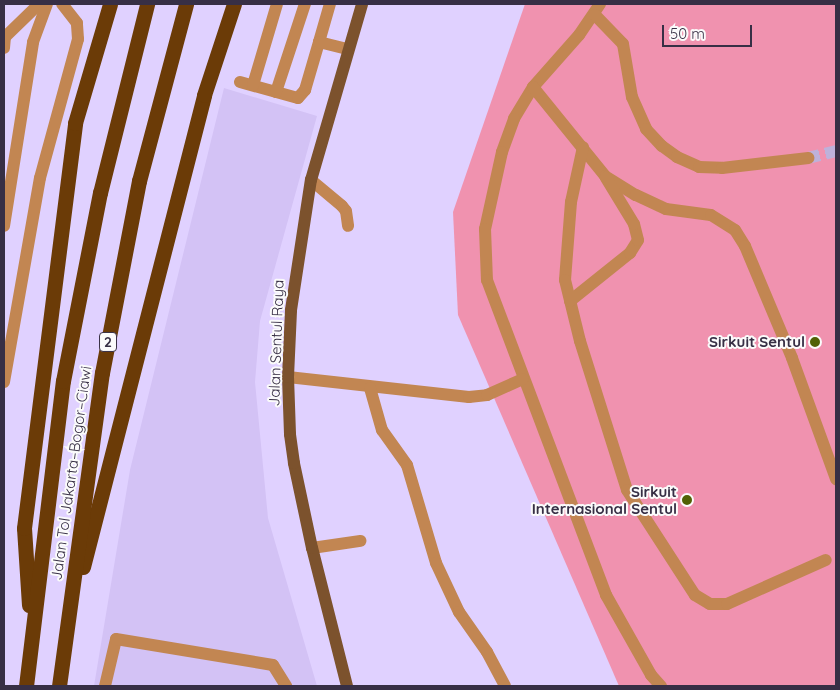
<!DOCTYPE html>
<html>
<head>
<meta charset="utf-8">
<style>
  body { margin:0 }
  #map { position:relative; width:840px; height:690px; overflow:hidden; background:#e0d1ff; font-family:Quicksand,sans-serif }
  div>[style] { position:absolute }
  .built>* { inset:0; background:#d3c2f5 }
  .green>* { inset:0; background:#f092af }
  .minor-tunnel>* { height:12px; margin-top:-6px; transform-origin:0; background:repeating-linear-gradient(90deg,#beb1da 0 12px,transparent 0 18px) }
  .minor>* { height:12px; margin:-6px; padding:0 6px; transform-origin:6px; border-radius:6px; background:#c28652 }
  .major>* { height:12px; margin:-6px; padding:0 6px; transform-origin:6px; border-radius:6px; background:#7c522d }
  .highway>* { height:15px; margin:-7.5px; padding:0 7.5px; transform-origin:7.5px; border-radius:7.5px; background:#6b3b07 }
  .dots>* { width:14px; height:14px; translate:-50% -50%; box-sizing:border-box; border:2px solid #fbfbfb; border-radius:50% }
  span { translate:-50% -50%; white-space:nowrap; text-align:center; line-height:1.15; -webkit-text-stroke:4px #fbfbfb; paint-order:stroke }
  .shield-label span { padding:1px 4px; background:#fbfbfb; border:1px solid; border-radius:4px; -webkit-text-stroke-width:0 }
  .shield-label { font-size:14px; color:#372f45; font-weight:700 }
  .poi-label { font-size:15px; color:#372f45; font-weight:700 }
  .right { translate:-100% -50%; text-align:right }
  .street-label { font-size:15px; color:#372f45 }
  .frame { position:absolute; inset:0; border:5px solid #372f45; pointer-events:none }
  .scale { position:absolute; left:662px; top:25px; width:90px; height:22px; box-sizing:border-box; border:2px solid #372f45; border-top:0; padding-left:6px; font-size:15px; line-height:18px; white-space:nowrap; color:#372f45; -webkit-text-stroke:4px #fbfbfb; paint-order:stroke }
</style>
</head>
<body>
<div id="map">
  <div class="built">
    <div style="clip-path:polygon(224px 88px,317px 116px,260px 321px,255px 382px,268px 518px,317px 686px,94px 686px,130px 470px)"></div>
  </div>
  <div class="green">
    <div style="clip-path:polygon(525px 4px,836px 4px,836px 686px,619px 686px,458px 315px,453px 212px)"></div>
  </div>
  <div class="minor-tunnel">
    <div style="left:808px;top:158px;width:29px;rotate:-14deg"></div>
  </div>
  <div class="minor">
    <div style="left:600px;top:4px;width:37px;rotate:124deg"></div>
    <div style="left:579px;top:35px;width:69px;rotate:131.5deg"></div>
    <div style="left:533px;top:87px;width:37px;rotate:121deg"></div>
    <div style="left:514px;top:119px;width:35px;rotate:110deg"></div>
    <div style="left:502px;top:152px;width:79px;rotate:102.4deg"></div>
    <div style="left:485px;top:229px;width:51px;rotate:87.8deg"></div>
    <div style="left:487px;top:280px;width:337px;rotate:69.3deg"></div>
    <div style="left:606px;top:595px;width:92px;rotate:60.6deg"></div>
    <div style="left:651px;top:675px;width:15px;rotate:48deg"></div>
    <div style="left:595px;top:15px;width:40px;rotate:46deg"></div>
    <div style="left:623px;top:44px;width:54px;rotate:80.4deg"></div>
    <div style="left:632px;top:97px;width:35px;rotate:66deg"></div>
    <div style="left:646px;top:129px;width:23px;rotate:47deg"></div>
    <div style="left:662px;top:146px;width:19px;rotate:36deg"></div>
    <div style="left:677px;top:157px;width:24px;rotate:24deg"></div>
    <div style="left:699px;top:167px;width:23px;rotate:2deg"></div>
    <div style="left:722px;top:168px;width:87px;rotate:-6.6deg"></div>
    <div style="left:319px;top:42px;width:40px;rotate:-74deg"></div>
    <div style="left:4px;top:48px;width:11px;rotate:-85deg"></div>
    <div style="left:5px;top:37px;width:47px;rotate:-44.1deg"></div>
    <div style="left:240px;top:82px;width:60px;rotate:15.4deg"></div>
    <div style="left:298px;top:98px;width:11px;rotate:-49deg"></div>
    <div style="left:305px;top:90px;width:50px;rotate:-73.7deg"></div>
    <div style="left:319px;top:42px;width:29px;rotate:14deg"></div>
    <div style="left:253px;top:85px;width:84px;rotate:-73.5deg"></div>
    <div style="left:533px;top:87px;width:114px;rotate:51deg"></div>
    <div style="left:605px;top:176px;width:36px;rotate:32deg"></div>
    <div style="left:636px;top:195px;width:33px;rotate:25deg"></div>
    <div style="left:666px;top:209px;width:45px;rotate:7.6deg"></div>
    <div style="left:711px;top:215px;width:28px;rotate:32deg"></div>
    <div style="left:735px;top:230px;width:19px;rotate:58deg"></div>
    <div style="left:745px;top:246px;width:121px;rotate:67.2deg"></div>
    <div style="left:792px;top:358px;width:129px;rotate:70deg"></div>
    <div style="left:276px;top:92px;width:93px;rotate:-71.8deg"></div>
    <div style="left:583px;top:147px;width:56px;rotate:102.3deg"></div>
    <div style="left:571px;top:202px;width:78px;rotate:94.4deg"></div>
    <div style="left:565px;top:280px;width:63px;rotate:76.2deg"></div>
    <div style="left:580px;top:341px;width:156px;rotate:72.5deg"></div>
    <div style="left:627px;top:490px;width:125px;rotate:57.1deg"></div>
    <div style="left:695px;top:595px;width:17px;rotate:31deg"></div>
    <div style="left:710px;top:604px;width:17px"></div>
    <div style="left:727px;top:604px;width:108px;rotate:-24deg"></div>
    <div style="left:311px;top:180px;width:40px;rotate:40deg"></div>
    <div style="left:342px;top:206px;width:6px;rotate:51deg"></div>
    <div style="left:346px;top:211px;width:15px;rotate:82deg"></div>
    <div style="left:4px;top:226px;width:186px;rotate:-81deg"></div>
    <div style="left:33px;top:42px;width:40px;rotate:-69.8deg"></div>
    <div style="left:570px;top:301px;width:77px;rotate:-38.7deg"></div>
    <div style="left:630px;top:253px;width:15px;rotate:-58deg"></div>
    <div style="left:638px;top:240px;width:16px;rotate:-104deg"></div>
    <div style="left:634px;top:224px;width:54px;rotate:-121.3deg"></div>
    <div style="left:288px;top:377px;width:182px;rotate:6.3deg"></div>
    <div style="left:469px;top:397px;width:18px;rotate:-6deg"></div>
    <div style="left:487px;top:395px;width:39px;rotate:-24deg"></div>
    <div style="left:4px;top:382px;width:207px;rotate:-80deg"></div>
    <div style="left:40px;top:178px;width:144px;rotate:-74.7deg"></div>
    <div style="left:78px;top:39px;width:16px;rotate:-94deg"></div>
    <div style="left:77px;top:23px;width:24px;rotate:-128deg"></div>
    <div style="left:370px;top:388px;width:44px;rotate:74.1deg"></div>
    <div style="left:382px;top:430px;width:43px;rotate:54.5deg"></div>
    <div style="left:407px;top:465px;width:102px;rotate:73.5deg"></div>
    <div style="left:436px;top:563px;width:54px;rotate:64.9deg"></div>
    <div style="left:459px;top:612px;width:49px;rotate:55deg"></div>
    <div style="left:487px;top:652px;width:38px;rotate:62deg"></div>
    <div style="left:312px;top:548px;width:49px;rotate:-8.3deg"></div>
    <div style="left:105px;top:686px;width:48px;rotate:-76.8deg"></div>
    <div style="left:116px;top:639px;width:159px;rotate:9.4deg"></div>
    <div style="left:273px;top:665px;width:25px;rotate:58deg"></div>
  </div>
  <div class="major">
    <div style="left:347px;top:686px;width:142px;rotate:-104.2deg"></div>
    <div style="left:312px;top:548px;width:87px;rotate:-102deg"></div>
    <div style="left:294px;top:463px;width:29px;rotate:-98deg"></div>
    <div style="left:290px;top:434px;width:57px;rotate:-92deg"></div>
    <div style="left:288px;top:377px;width:67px;rotate:-87.4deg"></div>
    <div style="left:291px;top:310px;width:132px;rotate:-81.3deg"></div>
    <div style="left:311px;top:180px;width:183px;rotate:-73.8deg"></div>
  </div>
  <div class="highway">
    <div style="left:83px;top:567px;width:487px;rotate:-75.6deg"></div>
    <div style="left:204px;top:95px;width:96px;rotate:-71.8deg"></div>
    <div style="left:29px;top:605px;width:77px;rotate:-93.7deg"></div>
    <div style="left:24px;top:528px;width:408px;rotate:-82.8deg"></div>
    <div style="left:75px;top:123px;width:124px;rotate:-73.6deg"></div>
    <div style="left:26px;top:686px;width:307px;rotate:-83.1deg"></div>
    <div style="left:63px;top:381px;width:192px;rotate:-78.9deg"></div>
    <div style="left:100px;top:193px;width:195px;rotate:-76deg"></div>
    <div style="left:59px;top:686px;width:316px;rotate:-82.2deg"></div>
    <div style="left:102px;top:373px;width:196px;rotate:-79.1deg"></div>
    <div style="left:139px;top:181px;width:183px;rotate:-75.1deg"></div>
  </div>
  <div class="dots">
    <div style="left:815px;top:342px;background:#516105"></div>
    <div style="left:687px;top:500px;background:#516105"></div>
  </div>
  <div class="shield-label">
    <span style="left:108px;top:342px">2</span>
  </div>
  <div class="poi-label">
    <span class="right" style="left:805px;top:342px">Sirkuit Sentul</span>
    <span class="right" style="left:677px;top:500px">Sirkuit<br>Internasional Sentul</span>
  </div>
  <div class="street-label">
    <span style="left:276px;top:343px;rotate:-88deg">Jalan Sentul Raya</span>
    <span style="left:71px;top:473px;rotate:-82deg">Jalan Tol Jakarta–Bogor–Ciawi</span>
  </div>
  <div class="frame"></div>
  <div class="scale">50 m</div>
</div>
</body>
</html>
